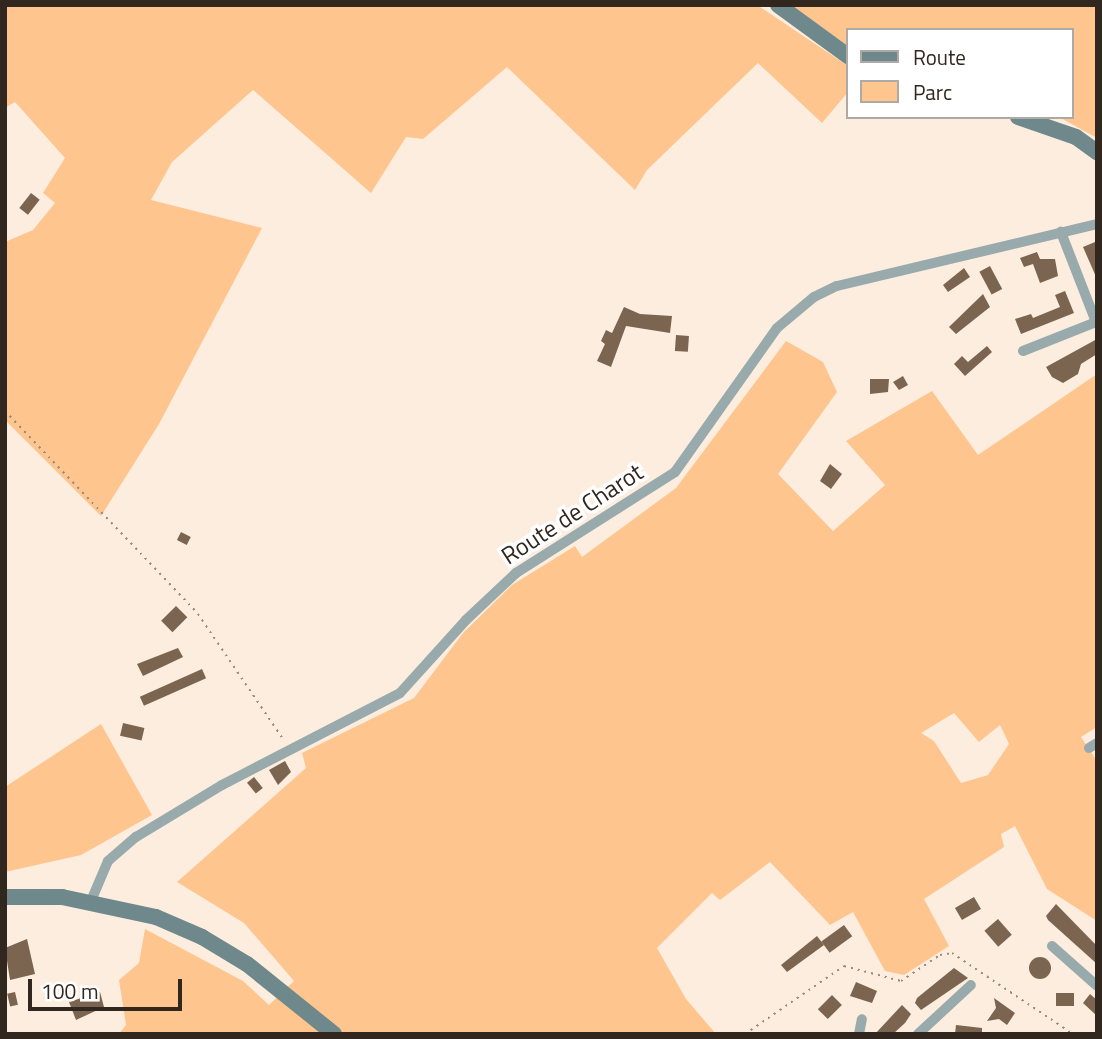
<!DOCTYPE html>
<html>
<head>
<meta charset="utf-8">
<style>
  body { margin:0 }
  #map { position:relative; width:1102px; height:1039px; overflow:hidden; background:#fcedde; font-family:"Titillium Web",sans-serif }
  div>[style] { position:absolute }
  .green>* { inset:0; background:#fec58f }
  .building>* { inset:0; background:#7b6550; transform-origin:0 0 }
  .round { border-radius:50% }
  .path>* { height:2px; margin-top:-1px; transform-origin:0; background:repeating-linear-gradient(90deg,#96897d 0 2px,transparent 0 7px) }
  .street>* { height:10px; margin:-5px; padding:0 5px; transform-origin:5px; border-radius:5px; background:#99aaac }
  .secondary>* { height:16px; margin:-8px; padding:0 8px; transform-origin:8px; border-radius:8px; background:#6f888b }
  span { translate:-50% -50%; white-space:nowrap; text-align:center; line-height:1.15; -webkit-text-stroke:7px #fff; paint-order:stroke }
  .street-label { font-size:24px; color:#31271e }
  .frame { position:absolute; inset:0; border:7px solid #31271e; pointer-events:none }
  .legend { position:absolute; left:846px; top:28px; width:228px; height:91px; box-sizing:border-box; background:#fff; border:2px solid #ada9a5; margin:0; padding:9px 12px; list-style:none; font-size:21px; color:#31271e }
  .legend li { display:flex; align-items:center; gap:14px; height:35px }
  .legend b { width:35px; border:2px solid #ada9a5 }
  .scale { position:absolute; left:28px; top:979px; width:154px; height:32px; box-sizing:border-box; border:4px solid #31271e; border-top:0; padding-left:9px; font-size:21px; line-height:24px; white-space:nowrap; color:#31271e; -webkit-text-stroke:5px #fff; paint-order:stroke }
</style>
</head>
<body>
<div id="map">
  <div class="green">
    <div style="clip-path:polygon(5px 5px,757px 5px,848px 66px,848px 92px,822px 123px,758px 63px,647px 170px,635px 190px,507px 67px,423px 139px,406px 137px,371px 193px,253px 90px,172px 162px,151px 200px,262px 228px,159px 424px,101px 516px,5px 420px,5px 242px,33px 230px,55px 203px,43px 193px,65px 158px,15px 102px,5px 108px)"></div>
    <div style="clip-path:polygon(790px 5px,1097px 5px,1097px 138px,1059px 117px,1072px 117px,1072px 30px,848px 30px,848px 46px)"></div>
    <div style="clip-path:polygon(evenodd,786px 341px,823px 362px,837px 392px,778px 474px,833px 531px,885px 485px,846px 441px,932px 391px,978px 455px,1097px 374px,1097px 727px,1081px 737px,1097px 761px,1097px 921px,1047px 889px,1015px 826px,1001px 834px,1004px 847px,924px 899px,949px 946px,904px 975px,885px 971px,853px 912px,830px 925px,770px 862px,720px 900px,712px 893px,657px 948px,686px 999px,716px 1034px,119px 1034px,126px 1025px,119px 980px,139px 963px,145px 929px,243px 981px,269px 1005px,294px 981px,244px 923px,177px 882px,306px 768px,302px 753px,414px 698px,463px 633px,512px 585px,575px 546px,582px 557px,676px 488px,786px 341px,954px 713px,979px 742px,1000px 725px,1009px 744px,988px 775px,961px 783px,934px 741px,921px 733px,954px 713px)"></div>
    <div style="clip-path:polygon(101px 724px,152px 815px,81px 855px,5px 872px,5px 787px)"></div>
  </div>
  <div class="building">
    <div style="left:31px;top:193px;width:11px;height:19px;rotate:38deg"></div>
    <div style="clip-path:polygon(1095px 242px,1097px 248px,1097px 279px,1083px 247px)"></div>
    <div style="clip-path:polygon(1037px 252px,1040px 259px,1055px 259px,1058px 276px,1040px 283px,1033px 264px,1024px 267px,1020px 258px)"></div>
    <div style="left:990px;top:266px;width:26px;height:12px;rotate:62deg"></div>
    <div style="clip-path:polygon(964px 268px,970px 277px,948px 292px,943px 285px)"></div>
    <div style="clip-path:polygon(1065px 291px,1074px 313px,1021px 334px,1015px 319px,1031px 314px,1033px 318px,1060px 307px,1055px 295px)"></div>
    <div style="clip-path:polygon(983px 294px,990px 307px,956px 334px,949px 327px)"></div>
    <div style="clip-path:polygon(624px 307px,640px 314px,672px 316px,670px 333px,626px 326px,611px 367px,597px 361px,605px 344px,601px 341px,606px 330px,612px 333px)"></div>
    <div style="left:676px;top:335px;width:13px;height:16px;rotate:4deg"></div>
    <div style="clip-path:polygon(1097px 339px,1097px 354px,1081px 364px,1078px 374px,1063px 383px,1052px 377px,1046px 367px)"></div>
    <div style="clip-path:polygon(987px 346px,992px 352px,965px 376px,954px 364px,962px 356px,968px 362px)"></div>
    <div style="clip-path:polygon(903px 376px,908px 385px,899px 390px,893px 382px)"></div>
    <div style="clip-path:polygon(870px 379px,889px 379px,888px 392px,870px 394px)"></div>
    <div style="clip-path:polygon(830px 464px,842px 474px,831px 489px,820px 481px)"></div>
    <div style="left:181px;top:532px;width:11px;height:9px;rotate:27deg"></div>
    <div style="left:176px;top:606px;width:16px;height:21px;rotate:45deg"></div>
    <div style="clip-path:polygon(178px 648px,183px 657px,143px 676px,137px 664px)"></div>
    <div style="left:202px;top:669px;width:10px;height:68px;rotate:66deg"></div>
    <div style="left:123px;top:723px;width:22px;height:13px;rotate:13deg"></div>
    <div style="clip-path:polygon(285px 761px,291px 772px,278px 785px,269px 770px)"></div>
    <div style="left:254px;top:777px;width:14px;height:9px;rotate:51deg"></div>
    <div style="left:974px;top:897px;width:14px;height:22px;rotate:60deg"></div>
    <div style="clip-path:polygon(1056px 904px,1097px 946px,1097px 964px,1048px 920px,1046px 916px)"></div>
    <div style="left:998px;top:919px;width:21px;height:18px;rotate:49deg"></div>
    <div style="left:844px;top:925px;width:14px;height:28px;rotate:54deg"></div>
    <div style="clip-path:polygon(817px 936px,824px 945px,787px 972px,781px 965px)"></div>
    <div style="clip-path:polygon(27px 939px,35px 974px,10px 980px,5px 948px)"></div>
    <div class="round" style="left:1029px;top:957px;width:22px;height:22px"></div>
    <div style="clip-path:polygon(954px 968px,968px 978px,921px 1010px,915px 1003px,917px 998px)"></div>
    <div style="clip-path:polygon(856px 982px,877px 991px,872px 1003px,850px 996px)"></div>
    <div style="left:15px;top:992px;width:13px;height:8px;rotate:77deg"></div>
    <div style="clip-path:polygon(100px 992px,104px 1007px,76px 1020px,69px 1002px)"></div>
    <div style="left:1056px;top:993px;width:18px;height:13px"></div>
    <div style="clip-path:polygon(1090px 994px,1097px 1000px,1097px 1016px,1083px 1003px)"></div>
    <div style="left:832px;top:995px;width:14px;height:20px;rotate:45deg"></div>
    <div style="clip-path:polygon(994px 998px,1015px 1013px,1007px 1025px,999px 1019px,987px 1021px,996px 1008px)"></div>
    <div style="clip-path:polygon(902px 1005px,911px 1014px,905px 1023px,893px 1034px,875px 1034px)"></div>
    <div style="clip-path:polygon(956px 1025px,982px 1028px,982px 1034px,955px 1034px)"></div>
  </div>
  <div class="path">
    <div style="left:5px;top:411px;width:280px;rotate:46.4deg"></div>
    <div style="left:198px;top:614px;width:151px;rotate:55.8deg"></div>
    <div style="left:745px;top:1034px;width:120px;rotate:-34.5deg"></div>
    <div style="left:844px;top:966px;width:59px;rotate:14.7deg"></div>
    <div style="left:901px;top:981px;width:47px;rotate:-33.7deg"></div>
    <div style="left:940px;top:955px;width:12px;rotate:-9deg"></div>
    <div style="left:952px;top:953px;width:146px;rotate:33.8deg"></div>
  </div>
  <div class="street">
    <div style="left:1023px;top:351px;width:79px;rotate:-21.7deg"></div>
    <div style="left:1096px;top:322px;width:97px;rotate:-111.3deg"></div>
    <div style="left:1089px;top:748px;width:9px;rotate:-32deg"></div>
    <div style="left:91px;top:901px;width:43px;rotate:-67deg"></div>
    <div style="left:108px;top:861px;width:37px;rotate:-41deg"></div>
    <div style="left:136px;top:837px;width:100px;rotate:-31.2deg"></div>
    <div style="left:222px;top:785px;width:200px;rotate:-27.3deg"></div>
    <div style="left:400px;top:693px;width:98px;rotate:-47.9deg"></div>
    <div style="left:466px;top:620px;width:69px;rotate:-43.2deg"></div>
    <div style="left:516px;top:573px;width:188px;rotate:-32.4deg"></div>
    <div style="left:675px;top:472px;width:176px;rotate:-54.7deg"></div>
    <div style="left:777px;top:328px;width:48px;rotate:-40deg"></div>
    <div style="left:814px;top:297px;width:25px;rotate:-26deg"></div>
    <div style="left:837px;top:286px;width:267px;rotate:-13.4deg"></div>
    <div style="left:1052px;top:946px;width:60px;rotate:41.6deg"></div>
    <div style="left:859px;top:1034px;width:15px;rotate:-79deg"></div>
    <div style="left:918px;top:1034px;width:72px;rotate:-42.8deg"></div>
  </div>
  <div class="secondary">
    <div style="left:778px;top:5px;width:87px;rotate:36.1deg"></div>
    <div style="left:1018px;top:117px;width:61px;rotate:19deg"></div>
    <div style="left:1076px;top:137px;width:26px;rotate:36deg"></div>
    <div style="left:5px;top:897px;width:57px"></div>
    <div style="left:62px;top:897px;width:96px;rotate:12deg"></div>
    <div style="left:156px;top:917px;width:50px;rotate:23.5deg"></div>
    <div style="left:202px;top:937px;width:52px;rotate:31deg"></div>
    <div style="left:247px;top:964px;width:112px;rotate:38.8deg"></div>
  </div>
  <div class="street-label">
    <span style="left:572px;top:514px;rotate:-33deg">Route de Charot</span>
  </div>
  <div class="frame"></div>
  <ul class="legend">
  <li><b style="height:9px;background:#6f888b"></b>Route</li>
  <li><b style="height:19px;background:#fec58f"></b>Parc</li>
  </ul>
  <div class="scale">100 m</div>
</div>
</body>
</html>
